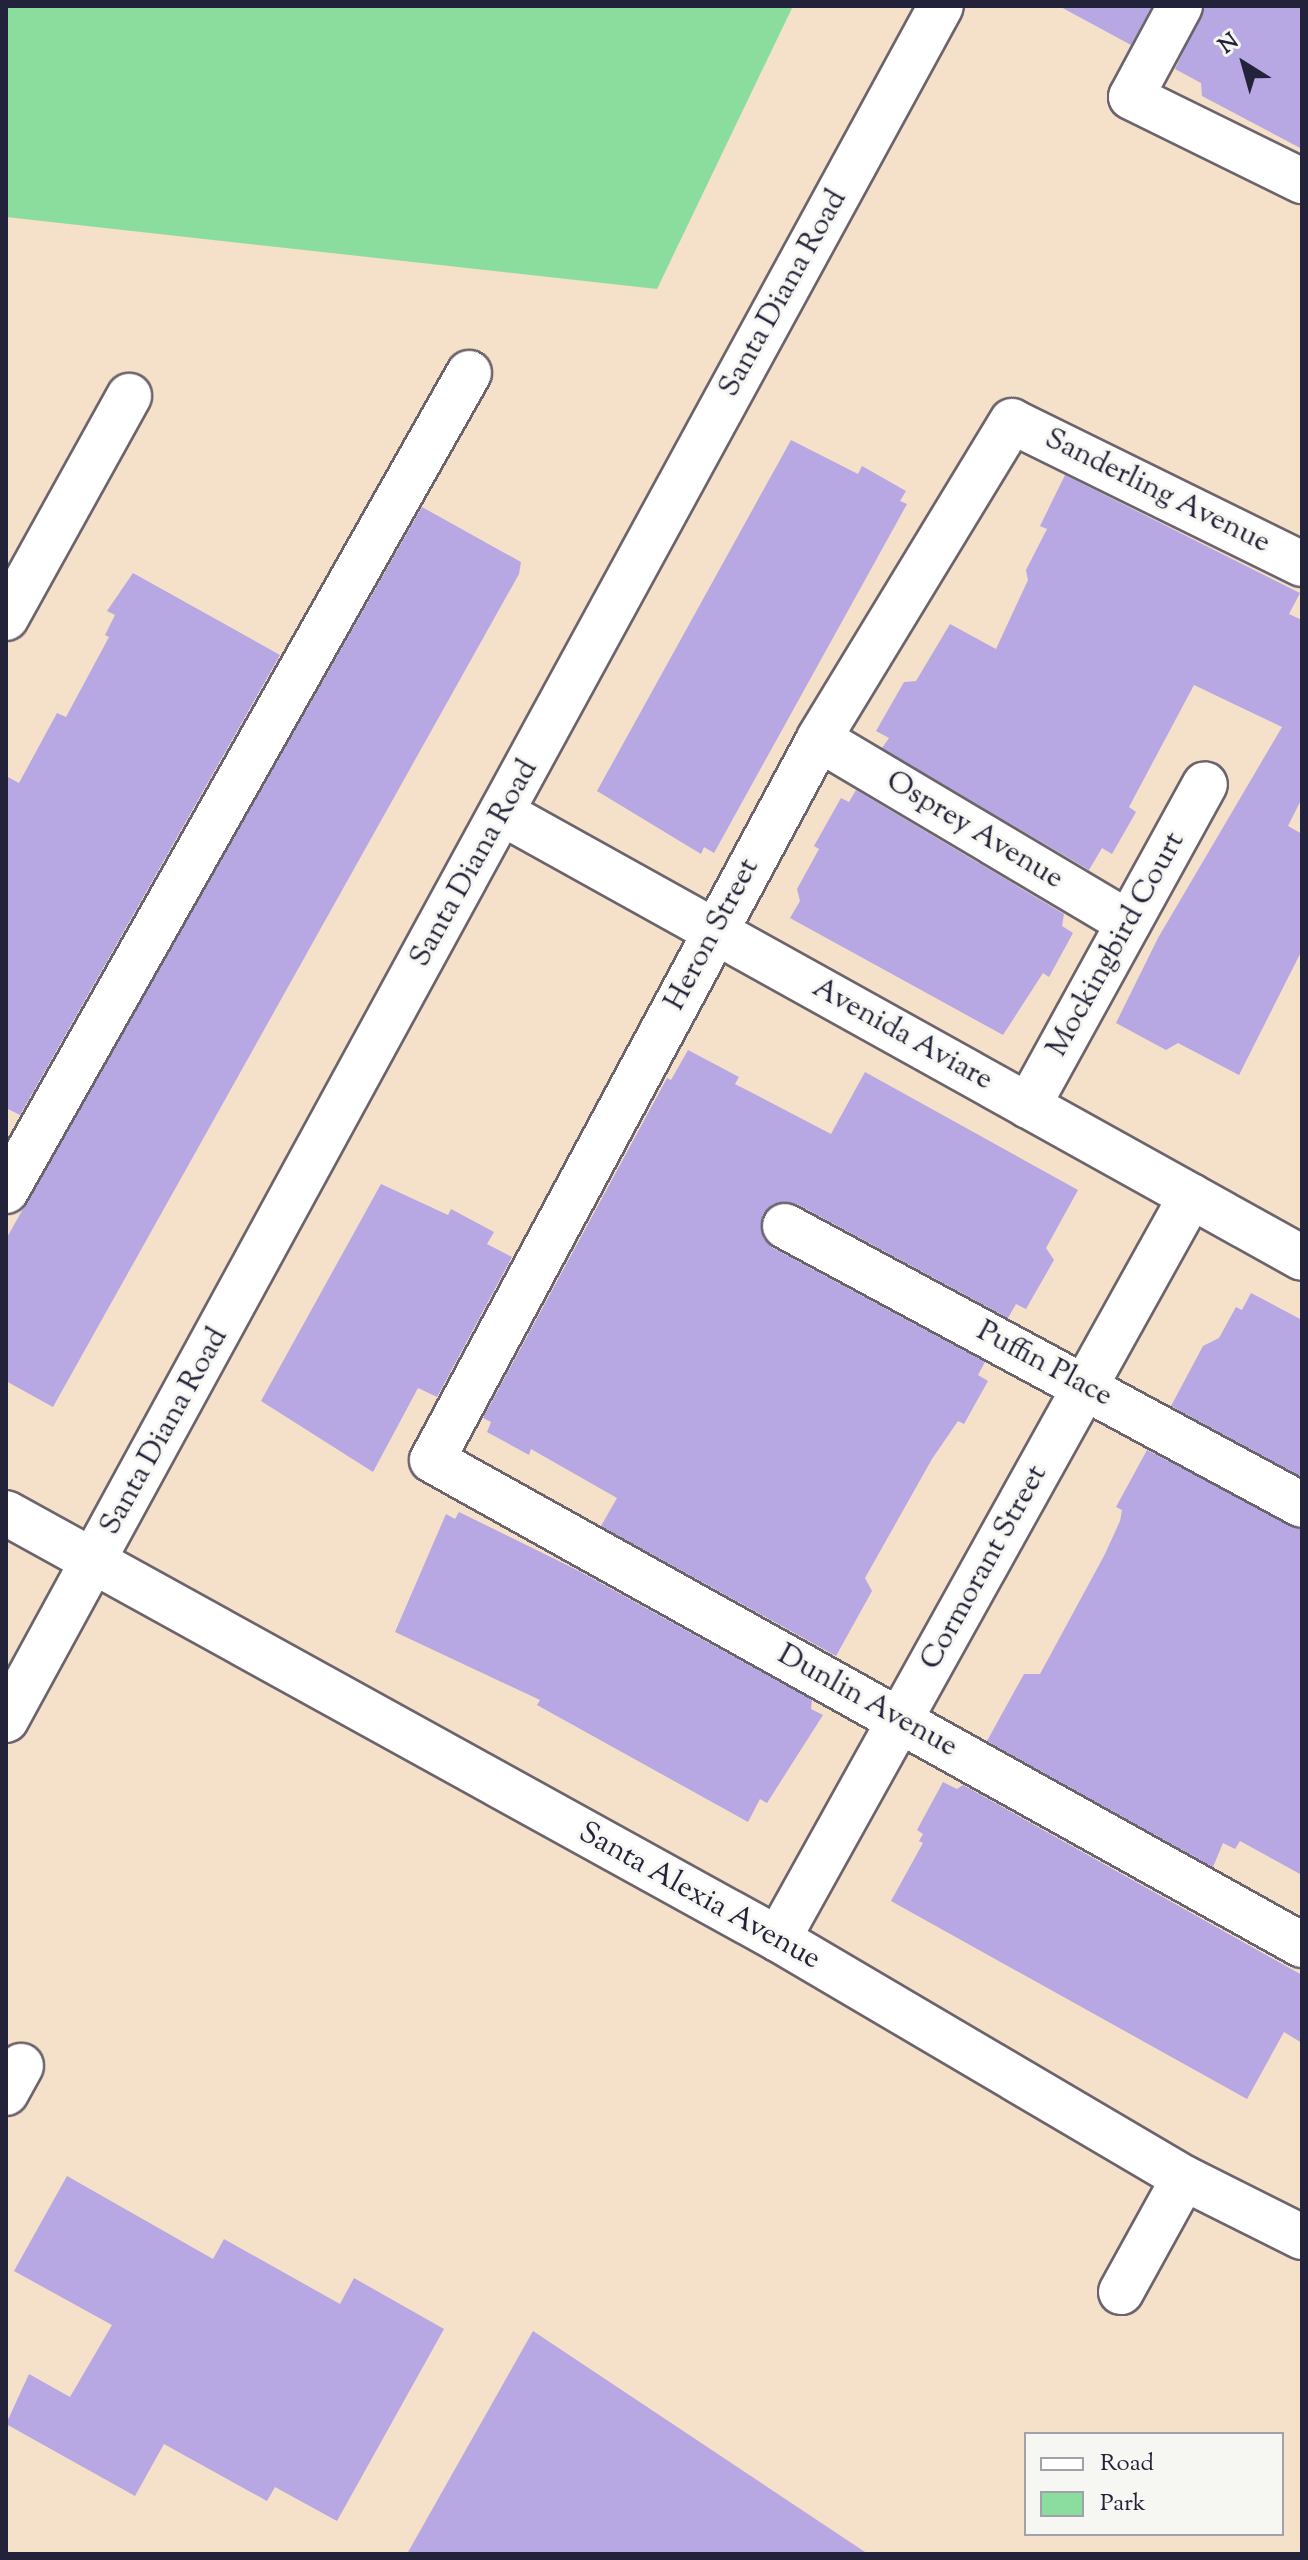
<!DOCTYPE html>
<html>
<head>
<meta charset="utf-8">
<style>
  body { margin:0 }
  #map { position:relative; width:1308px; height:2560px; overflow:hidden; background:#f5e0c9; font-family:"Sorts Mill Goudy",serif }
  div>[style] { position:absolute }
  .green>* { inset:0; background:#8bdd9e }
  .building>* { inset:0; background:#b7a7e2 }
  .roads { filter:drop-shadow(2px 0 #6c646d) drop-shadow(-2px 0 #6c646d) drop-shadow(0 2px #6c646d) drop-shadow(0 -2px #6c646d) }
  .minor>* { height:44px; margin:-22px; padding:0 22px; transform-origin:22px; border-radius:22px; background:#fff }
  span { translate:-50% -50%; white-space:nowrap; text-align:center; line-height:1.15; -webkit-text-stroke:6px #f6f6f2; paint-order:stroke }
  .street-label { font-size:30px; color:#22223b }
  .frame { position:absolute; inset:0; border:8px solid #22223b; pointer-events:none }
  .legend { position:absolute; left:1024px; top:2432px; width:260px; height:104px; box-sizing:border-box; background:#f6f6f2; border:2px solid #a1a1a9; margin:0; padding:10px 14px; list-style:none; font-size:24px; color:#22223b }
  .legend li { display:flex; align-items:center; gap:16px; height:40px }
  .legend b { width:40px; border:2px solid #a1a1a9 }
  .north { position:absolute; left:1204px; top:24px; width:80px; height:80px; -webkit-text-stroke:6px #f6f6f2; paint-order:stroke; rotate:323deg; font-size:22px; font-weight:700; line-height:32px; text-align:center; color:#22223b }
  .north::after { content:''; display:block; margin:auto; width:28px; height:36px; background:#22223b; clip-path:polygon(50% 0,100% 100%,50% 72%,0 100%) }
</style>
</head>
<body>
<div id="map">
  <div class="green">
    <div style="clip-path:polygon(6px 6px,793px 6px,657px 289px,6px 217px)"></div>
  </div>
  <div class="building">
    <div style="clip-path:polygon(1059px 6px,1152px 6px,1131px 45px)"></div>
    <div style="clip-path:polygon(1205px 6px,1302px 6px,1302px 149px,1202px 96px,1201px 83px,1175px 69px)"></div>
    <div style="clip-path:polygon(791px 440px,858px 474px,862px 466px,906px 491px,900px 501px,907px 504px,714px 853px,704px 847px,701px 854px,597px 791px)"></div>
    <div style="clip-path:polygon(1065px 475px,1300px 593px,1289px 614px,1302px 620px,1302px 798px,1288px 826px,1302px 834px,1302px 950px,1239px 1075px,1178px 1043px,1166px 1050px,1116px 1023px,1158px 938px,1282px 727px,1194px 685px,1129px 807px,1136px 812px,1112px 854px,1102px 848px,1089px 870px,882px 748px,889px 738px,876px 731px,904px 682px,916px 681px,950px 624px,996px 649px,1028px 580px,1026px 570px,1047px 529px,1040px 526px)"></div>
    <div style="clip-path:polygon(422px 507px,521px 562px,519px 574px,53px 1407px,6px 1381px,6px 1239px)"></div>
    <div style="clip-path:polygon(133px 573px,280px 655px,20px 1115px,6px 1108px,6px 776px,19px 783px,57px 713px,66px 717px,109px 637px,105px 635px,115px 615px,107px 611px)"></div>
    <div style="clip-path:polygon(856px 790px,1064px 914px,1062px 926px,1073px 933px,1049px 977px,1043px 973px,1003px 1035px,790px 918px,800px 901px,797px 889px,819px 849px,814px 846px,841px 798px,849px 802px)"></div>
    <div style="clip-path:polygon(688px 1050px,739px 1077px,735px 1084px,831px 1134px,865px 1072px,1078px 1190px,1046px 1248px,1054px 1260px,1026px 1309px,1016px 1304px,1008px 1318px,797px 1204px,773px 1204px,763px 1215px,763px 1238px,773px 1248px,985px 1362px,978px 1375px,988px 1381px,964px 1424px,958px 1421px,932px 1459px,865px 1578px,872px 1591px,836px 1656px,601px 1526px,617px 1498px,531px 1449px,529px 1455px,487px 1432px,491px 1422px,483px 1418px,667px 1078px,671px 1080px)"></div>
    <div style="clip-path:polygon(381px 1184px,448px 1215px,451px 1209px,494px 1232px,487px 1244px,512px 1257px,437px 1397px,418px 1388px,373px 1472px,261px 1401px)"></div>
    <div style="clip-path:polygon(1251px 1293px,1302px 1320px,1302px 1477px,1171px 1406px,1203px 1346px,1219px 1338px,1236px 1307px,1242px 1310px)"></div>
    <div style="clip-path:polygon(1147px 1450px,1302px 1530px,1302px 1875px,1240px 1841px,1235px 1849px,1223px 1843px,1213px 1867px,987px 1741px,1024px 1674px,1040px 1674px,1105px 1554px,1120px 1521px,1122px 1510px,1116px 1507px)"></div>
    <div style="clip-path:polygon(459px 1512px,577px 1570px,812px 1700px,811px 1709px,823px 1715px,767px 1803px,760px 1799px,748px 1822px,537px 1705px,540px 1700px,395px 1632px,446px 1514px,455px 1519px)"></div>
    <div style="clip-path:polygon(943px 1782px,957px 1789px,963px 1785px,1302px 1975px,1302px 2043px,1284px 2032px,1247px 2099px,891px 1901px,923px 1843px,919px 1841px,923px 1834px,917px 1830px)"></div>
    <div style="clip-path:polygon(67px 2176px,213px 2259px,224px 2239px,340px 2304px,354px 2278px,444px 2329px,337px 2521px,275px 2487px,267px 2501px,164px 2444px,135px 2496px,6px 2424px,29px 2374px,70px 2397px,112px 2325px,14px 2271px)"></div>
    <div style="clip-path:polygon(533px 2331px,868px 2554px,407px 2554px)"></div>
  </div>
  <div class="roads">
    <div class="minor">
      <div style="left:1180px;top:6px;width:103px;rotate:118.3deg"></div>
      <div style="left:1131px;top:97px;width:191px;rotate:26.2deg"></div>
      <div style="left:1302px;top:564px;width:323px;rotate:-153.8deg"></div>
      <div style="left:1012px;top:421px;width:372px;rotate:121.3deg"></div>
      <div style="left:819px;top:739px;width:818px;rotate:118.22deg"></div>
      <div style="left:432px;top:1460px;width:996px;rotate:29.14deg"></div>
      <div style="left:6px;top:618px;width:254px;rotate:-61deg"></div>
      <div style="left:819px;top:739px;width:360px;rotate:30.7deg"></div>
      <div style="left:502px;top:813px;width:915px;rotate:29.08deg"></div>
      <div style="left:1028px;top:1106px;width:367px;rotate:-61.2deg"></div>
      <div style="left:6px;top:1191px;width:940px;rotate:-60.49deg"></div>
      <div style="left:785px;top:1226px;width:587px;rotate:28.35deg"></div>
      <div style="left:6px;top:1513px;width:882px;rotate:28.89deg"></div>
      <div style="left:778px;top:1939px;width:471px;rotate:30.5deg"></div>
      <div style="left:1184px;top:2178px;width:132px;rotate:26.6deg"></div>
      <div style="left:6px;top:1720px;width:1952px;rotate:-61.39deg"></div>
      <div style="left:778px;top:1939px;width:850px;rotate:-60.93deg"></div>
      <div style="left:6px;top:2093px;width:31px;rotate:-61deg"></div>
      <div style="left:1121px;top:2292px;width:130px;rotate:-61.1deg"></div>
    </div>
  </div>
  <div class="street-label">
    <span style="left:784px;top:294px;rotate:-61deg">Santa Diana Road</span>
    <span style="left:1157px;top:492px;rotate:26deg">Sanderling Avenue</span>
    <span style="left:974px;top:831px;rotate:31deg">Osprey Avenue</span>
    <span style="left:475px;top:864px;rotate:-61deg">Santa Diana Road</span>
    <span style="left:713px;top:935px;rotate:-62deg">Heron Street</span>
    <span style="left:1117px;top:945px;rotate:-61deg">Mockingbird Court</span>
    <span style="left:902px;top:1035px;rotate:29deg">Avenida Aviare</span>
    <span style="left:1044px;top:1365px;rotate:28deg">Puffin Place</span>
    <span style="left:165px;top:1432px;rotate:-61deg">Santa Diana Road</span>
    <span style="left:985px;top:1568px;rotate:-61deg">Cormorant Street</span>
    <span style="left:867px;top:1702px;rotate:29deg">Dunlin Avenue</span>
    <span style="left:699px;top:1897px;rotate:29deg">Santa Alexia Avenue</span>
  </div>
  <div class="frame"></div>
  <ul class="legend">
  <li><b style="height:10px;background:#fff"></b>Road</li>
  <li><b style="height:22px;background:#8bdd9e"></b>Park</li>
  </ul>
  <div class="north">N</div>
</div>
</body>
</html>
